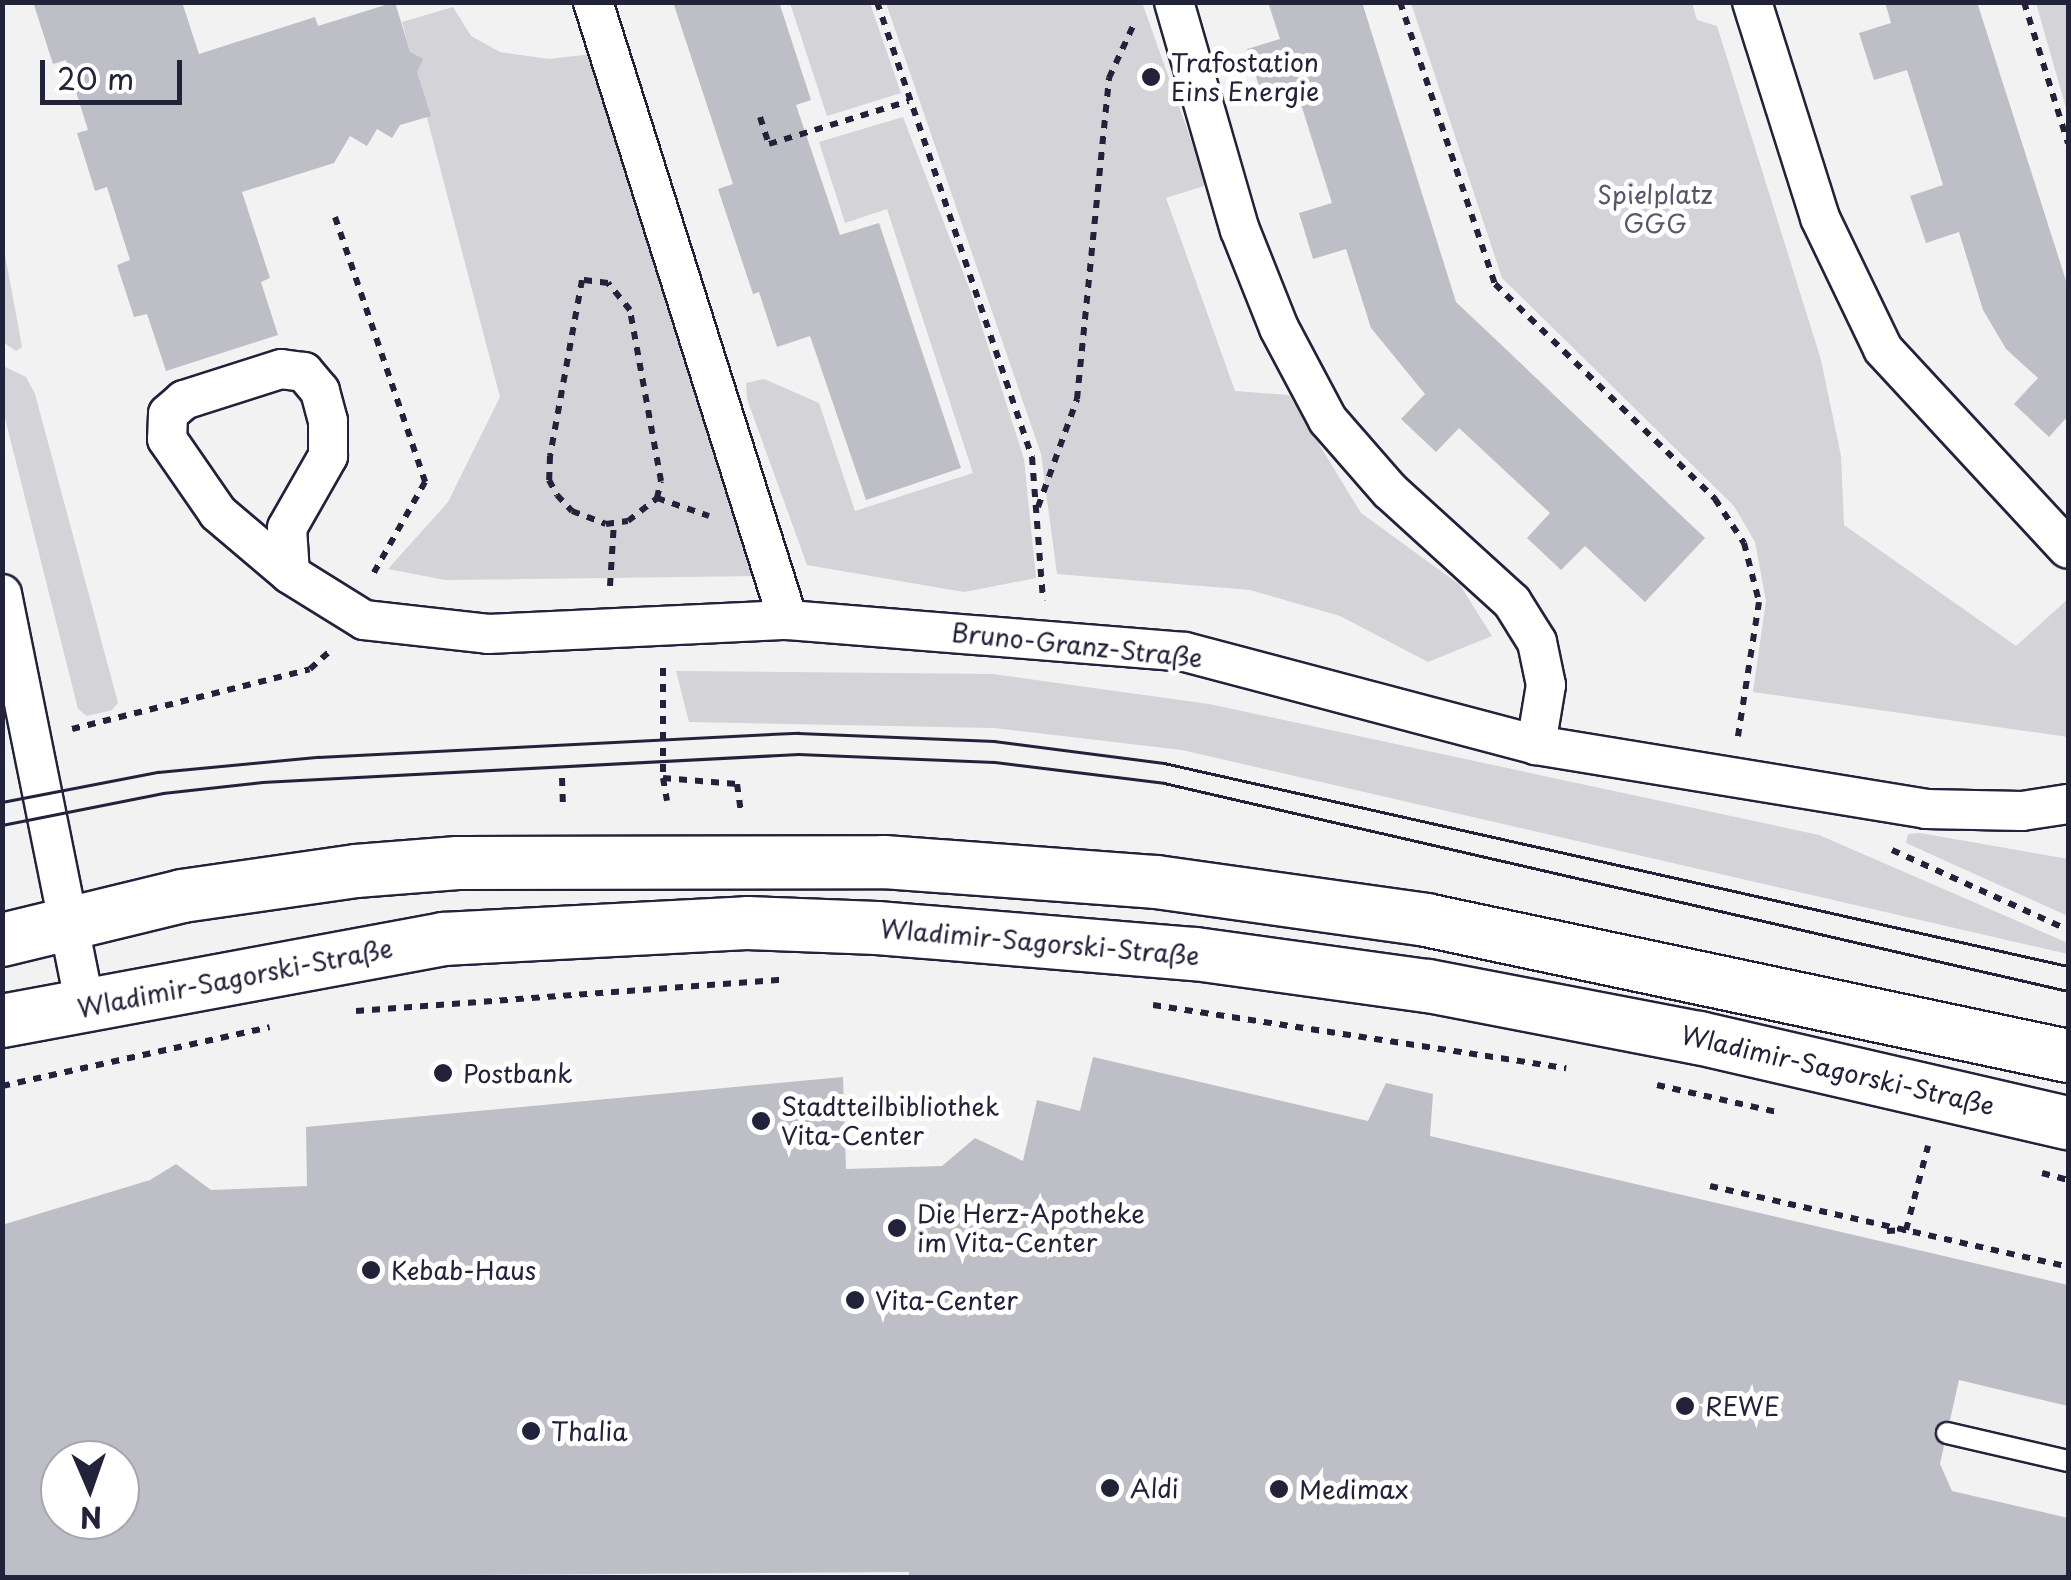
<!DOCTYPE html>
<html>
<head>
<meta charset="utf-8">
<style>
  body { margin:0 }
  #map { position:relative; width:2071px; height:1580px; overflow:hidden; background:#f2f2f3; font-family:"Playpen Sans",sans-serif }
  div>[style] { position:absolute }
  .green>* { inset:0; background:#d3d3d8 }
  .building>* { inset:0; background:#bebec6 }
  .path>* { height:6px; margin-top:-3px; transform-origin:0; background:repeating-linear-gradient(90deg,#22223b 0 8px,transparent 0 16px) }
  .roads { filter:drop-shadow(2px 0 #22223b) drop-shadow(-2px 0 #22223b) drop-shadow(0 2px #22223b) drop-shadow(0 -2px #22223b) }
  .service>* { height:20px; margin:-10px; padding:0 10px; transform-origin:10px; border-radius:10px; background:#fff }
  .minor>* { height:38px; margin:-19px; padding:0 19px; transform-origin:19px; border-radius:19px; background:#fff }
  .secondary>* { height:52px; margin:-26px; padding:0 26px; transform-origin:26px; border-radius:26px; background:#fff }
  .tram>* { height:2.5px; margin:-1.25px; padding:0 1.25px; transform-origin:1.25px; border-radius:1.25px; background:#22223b }
  .dots>* { width:28px; height:28px; translate:-50% -50%; box-sizing:border-box; border:5px solid #fff; border-radius:50% }
  span { translate:-50% -50%; white-space:nowrap; text-align:center; line-height:1.15; -webkit-text-stroke:10px #fff; paint-order:stroke }
  .poi-label { font-size:25px; color:#22223b }
  .left { translate:0 -50%; text-align:left }
  .park-label { font-size:25px; color:#57576a }
  .street-label { font-size:25px; color:#22223b }
  .frame { position:absolute; inset:0; border:5px solid #22223b; pointer-events:none }
  .north { position:absolute; left:40px; top:1440px; width:100px; height:100px; box-sizing:border-box; background:#fff; border:2px solid #a7a7b1; border-radius:50%; rotate:178deg; font-size:28px; font-weight:700; line-height:40px; text-align:center; color:#22223b }
  .north::after { content:''; display:block; margin:auto; width:35px; height:45px; background:#22223b; clip-path:polygon(50% 0,100% 100%,50% 72%,0 100%) }
  .scale { position:absolute; left:40px; top:60px; width:142px; height:45px; box-sizing:border-box; border:5px solid #22223b; border-top:0; padding-left:12px; font-size:30px; line-height:35px; white-space:nowrap; color:#22223b; -webkit-text-stroke:8px #fff; paint-order:stroke }
</style>
</head>
<body>
<div id="map">
  <div class="green">
    <div style="clip-path:polygon(790px 3px,870px 3px,901px 93px,827px 116px)"></div>
    <div style="clip-path:polygon(886px 3px,1143px 5px,1207px 185px,1166px 198px,1235px 391px,1289px 395px,1361px 513px,1460px 585px,1492px 636px,1428px 662px,1340px 616px,1250px 590px,1057px 574px,1041px 454px)"></div>
    <div style="clip-path:polygon(1411px 3px,1692px 3px,1697px 20px,1717px 26px,1821px 360px,1841px 456px,1844px 525px,2016px 646px,2068px 599px,2068px 737px,1753px 692px,1766px 601px,1755px 542px,1734px 506px,1502px 278px)"></div>
    <div style="clip-path:polygon(2036px 3px,2068px 3px,2068px 115px)"></div>
    <div style="clip-path:polygon(453px 7px,471px 36px,500px 52px,549px 59px,592px 54px,759px 576px,445px 580px,388px 569px,448px 502px,500px 397px,402px 22px)"></div>
    <div style="clip-path:polygon(903px 117px,971px 293px,1024px 459px,1036px 578px,964px 592px,807px 565px,747px 399px,746px 383px,764px 379px,819px 403px,855px 511px,973px 473px,887px 209px,845px 223px,819px 142px)"></div>
    <div style="clip-path:polygon(3px 244px,22px 347px,16px 351px,3px 342px)"></div>
    <div style="clip-path:polygon(3px 366px,26px 377px,35px 394px,118px 703px,112px 710px,87px 716px,78px 709px,3px 410px)"></div>
    <div style="clip-path:polygon(676px 671px,992px 674px,1209px 704px,1819px 835px,2068px 943px,2068px 954px,1182px 750px,994px 728px,689px 722px)"></div>
    <div style="clip-path:polygon(1920px 833px,2068px 859px,2068px 916px,1906px 843px,1908px 834px)"></div>
  </div>
  <div class="building">
    <div style="clip-path:polygon(33px 2px,182px 2px,199px 54px,315px 17px,318px 26px,395px 2px,410px 52px,423px 59px,417px 72px,431px 116px,400px 125px,392px 138px,377px 129px,367px 146px,350px 136px,334px 163px,242px 192px,270px 278px,261px 282px,278px 335px,166px 371px,147px 314px,134px 317px,117px 265px,130px 260px,107px 187px,95px 191px,77px 133px,88px 130px,66px 60px,53px 64px)"></div>
    <div style="clip-path:polygon(673px 2px,779px 2px,811px 100px,796px 105px,840px 235px,879px 223px,961px 468px,866px 500px,810px 336px,777px 347px,759px 292px,753px 294px,718px 189px,733px 184px)"></div>
    <div style="clip-path:polygon(1268px 2px,1362px 2px,1456px 302px,1705px 538px,1645px 602px,1585px 546px,1561px 570px,1527px 538px,1550px 513px,1459px 428px,1436px 452px,1401px 419px,1425px 394px,1371px 328px,1346px 249px,1313px 259px,1299px 213px,1332px 203px,1295px 85px,1262px 95px,1247px 49px,1280px 39px)"></div>
    <div style="clip-path:polygon(1885px 2px,1977px 2px,2068px 287px,2068px 416px,2049px 437px,2014px 404px,2038px 378px,2006px 349px,1983px 310px,1959px 232px,1926px 243px,1910px 196px,1943px 185px,1907px 70px,1874px 80px,1859px 33px,1891px 23px)"></div>
    <div style="clip-path:polygon(evenodd,1093px 1057px,1368px 1121px,1386px 1083px,1433px 1094px,1430px 1136px,2068px 1285px,2068px 1406px,1959px 1380px,1950px 1420px,1934px 1431px,1944px 1446px,1940px 1464px,1952px 1491px,2068px 1518px,2068px 1578px,909px 1578px,909px 1572px,2px 1578px,2px 1225px,150px 1180px,176px 1164px,211px 1190px,307px 1186px,306px 1127px,843px 1077px,846px 1169px,942px 1166px,975px 1138px,1023px 1161px,1037px 1100px,1080px 1111px,1093px 1057px,60px 1460px,120px 1460px,120px 1520px,60px 1520px,60px 1460px)"></div>
  </div>
  <div class="path">
    <div style="left:877px;top:2px;width:481px;rotate:71.2deg"></div>
    <div style="left:1032px;top:457px;width:144px;rotate:85.6deg"></div>
    <div style="left:1400px;top:2px;width:298px;rotate:71.4deg"></div>
    <div style="left:1495px;top:284px;width:308px;rotate:44.3deg"></div>
    <div style="left:1715px;top:499px;width:53px;rotate:56.6deg"></div>
    <div style="left:1744px;top:543px;width:61px;rotate:75.7deg"></div>
    <div style="left:1759px;top:602px;width:136px;rotate:98.9deg"></div>
    <div style="left:2024px;top:2px;width:148px;rotate:72.7deg"></div>
    <div style="left:760px;top:117px;width:28px;rotate:72deg"></div>
    <div style="left:769px;top:144px;width:146px;rotate:-17.1deg"></div>
    <div style="left:335px;top:217px;width:280px;rotate:71.2deg"></div>
    <div style="left:425px;top:482px;width:108px;rotate:119.4deg"></div>
    <div style="left:657px;top:498px;width:17px;rotate:-77deg"></div>
    <div style="left:661px;top:481px;width:174px;rotate:-100.3deg"></div>
    <div style="left:630px;top:310px;width:35px;rotate:-129deg"></div>
    <div style="left:608px;top:283px;width:26px;rotate:-173deg"></div>
    <div style="left:582px;top:280px;width:179px;rotate:100.3deg"></div>
    <div style="left:550px;top:456px;width:24px;rotate:92deg"></div>
    <div style="left:549px;top:480px;width:17px;rotate:62deg"></div>
    <div style="left:557px;top:495px;width:22px;rotate:47deg"></div>
    <div style="left:572px;top:511px;width:36px;rotate:21deg"></div>
    <div style="left:606px;top:524px;width:22px;rotate:-8deg"></div>
    <div style="left:628px;top:521px;width:37px;rotate:-38deg"></div>
    <div style="left:657px;top:498px;width:55px;rotate:19.1deg"></div>
    <div style="left:1038px;top:507px;width:115px;rotate:-70.1deg"></div>
    <div style="left:1077px;top:399px;width:323px;rotate:-84.3deg"></div>
    <div style="left:1109px;top:78px;width:60px;rotate:-65.2deg"></div>
    <div style="left:610px;top:586px;width:63px;rotate:-86.4deg"></div>
    <div style="left:663px;top:668px;width:110px;rotate:90deg"></div>
    <div style="left:663px;top:778px;width:74px;rotate:4.6deg"></div>
    <div style="left:737px;top:784px;width:29px;rotate:82deg"></div>
    <div style="left:72px;top:729px;width:245px;rotate:-14.1deg"></div>
    <div style="left:310px;top:669px;width:31px;rotate:-42deg"></div>
    <div style="left:562px;top:778px;width:26px;rotate:88deg"></div>
    <div style="left:663px;top:778px;width:23px;rotate:80deg"></div>
    <div style="left:1892px;top:850px;width:193px;rotate:24.4deg"></div>
    <div style="left:1153px;top:1005px;width:418px;rotate:8.7deg"></div>
    <div style="left:356px;top:1011px;width:432px;rotate:-4.2deg"></div>
    <div style="left:1657px;top:1085px;width:127px;rotate:12.7deg"></div>
    <div style="left:2px;top:1086px;width:274px;rotate:-12.4deg"></div>
    <div style="left:2042px;top:1173px;width:27px;rotate:15deg"></div>
    <div style="left:1710px;top:1186px;width:367px;rotate:12.7deg"></div>
    <div style="left:1887px;top:1231px;width:19px;rotate:-3deg"></div>
    <div style="left:1906px;top:1230px;width:87px;rotate:-75.3deg"></div>
  </div>
  <div class="roads">
    <div class="service">
      <div style="left:1947px;top:1433px;width:124px;rotate:13deg"></div>
    </div>
    <div class="minor">
      <div style="left:593px;top:2px;width:648px;rotate:72.49deg"></div>
      <div style="left:1174px;top:2px;width:237px;rotate:73.9deg"></div>
      <div style="left:1240px;top:230px;width:105px;rotate:68.3deg"></div>
      <div style="left:1279px;top:328px;width:104px;rotate:62deg"></div>
      <div style="left:1328px;top:420px;width:94px;rotate:48.9deg"></div>
      <div style="left:1390px;top:491px;width:165px;rotate:42.3deg"></div>
      <div style="left:1512px;top:602px;width:47px;rotate:58deg"></div>
      <div style="left:1537px;top:642px;width:44px;rotate:78.2deg"></div>
      <div style="left:1546px;top:685px;width:61px;rotate:99.5deg"></div>
      <div style="left:1752px;top:2px;width:226px;rotate:72.5deg"></div>
      <div style="left:1820px;top:218px;width:145px;rotate:64.3deg"></div>
      <div style="left:1883px;top:349px;width:272px;rotate:47.2deg"></div>
      <div style="left:290px;top:574px;width:46px;rotate:-93.7deg"></div>
      <div style="left:287px;top:528px;width:83px;rotate:-60.3deg"></div>
      <div style="left:328px;top:456px;width:35px;rotate:-90deg"></div>
      <div style="left:328px;top:421px;width:31px;rotate:-105deg"></div>
      <div style="left:320px;top:391px;width:25px;rotate:-130deg"></div>
      <div style="left:304px;top:372px;width:23px;rotate:-173deg"></div>
      <div style="left:281px;top:369px;width:102px;rotate:162.3deg"></div>
      <div style="left:184px;top:400px;width:21px;rotate:139deg"></div>
      <div style="left:168px;top:414px;width:25px;rotate:92deg"></div>
      <div style="left:167px;top:439px;width:90px;rotate:55.4deg"></div>
      <div style="left:218px;top:513px;width:94px;rotate:40.3deg"></div>
      <div style="left:290px;top:574px;width:87px;rotate:31.9deg"></div>
      <div style="left:364px;top:620px;width:125px;rotate:6.4deg"></div>
      <div style="left:488px;top:634px;width:300px;rotate:-2.7deg"></div>
      <div style="left:788px;top:620px;width:398px;rotate:4.6deg"></div>
      <div style="left:1185px;top:652px;width:363px;rotate:14.8deg"></div>
      <div style="left:1536px;top:745px;width:395px;rotate:9.3deg"></div>
      <div style="left:1926px;top:809px;width:96px;rotate:1.2deg"></div>
      <div style="left:2022px;top:811px;width:47px;rotate:-8.7deg"></div>
      <div style="left:2px;top:594px;width:420px;rotate:78.6deg"></div>
    </div>
    <div class="secondary">
      <div style="left:2px;top:940px;width:185px;rotate:-13.7deg"></div>
      <div style="left:182px;top:896px;width:176px;rotate:-8.2deg"></div>
      <div style="left:356px;top:871px;width:102px;rotate:-4.5deg"></div>
      <div style="left:458px;top:863px;width:426px;rotate:-0.1deg"></div>
      <div style="left:884px;top:862px;width:274px;rotate:4.2deg"></div>
      <div style="left:1157px;top:882px;width:272px;rotate:8deg"></div>
      <div style="left:1426px;top:920px;width:656px;rotate:11.96deg"></div>
      <div style="left:2px;top:1021px;width:449px;rotate:-10.5deg"></div>
      <div style="left:443px;top:939px;width:304px;rotate:-3deg"></div>
      <div style="left:747px;top:923px;width:130px;rotate:2.2deg"></div>
      <div style="left:877px;top:928px;width:320px;rotate:4.7deg"></div>
      <div style="left:1196px;top:954px;width:234px;rotate:7.9deg"></div>
      <div style="left:1428px;top:986px;width:276px;rotate:10.9deg"></div>
      <div style="left:1699px;top:1038px;width:379px;rotate:13deg"></div>
    </div>
  </div>
  <div class="tram">
    <div style="left:2px;top:802px;width:159px;rotate:-10.9deg"></div>
    <div style="left:158px;top:772px;width:161px;rotate:-5.4deg"></div>
    <div style="left:318px;top:757px;width:481px;rotate:-2.9deg"></div>
    <div style="left:798px;top:733px;width:196px;rotate:2.3deg"></div>
    <div style="left:994px;top:741px;width:171px;rotate:7.4deg"></div>
    <div style="left:1164px;top:763px;width:927px;rotate:12.66deg"></div>
    <div style="left:2px;top:825px;width:164px;rotate:-11.2deg"></div>
    <div style="left:163px;top:793px;width:100px;rotate:-6.3deg"></div>
    <div style="left:262px;top:782px;width:537px;rotate:-2.99deg"></div>
    <div style="left:798px;top:754px;width:196px;rotate:2.3deg"></div>
    <div style="left:994px;top:762px;width:171px;rotate:7deg"></div>
    <div style="left:1164px;top:783px;width:928px;rotate:12.96deg"></div>
  </div>
  <div class="dots">
    <div style="left:1151px;top:77px;background:#22223b"></div>
    <div style="left:443px;top:1073px;background:#22223b"></div>
    <div style="left:761px;top:1121px;background:#22223b"></div>
    <div style="left:897px;top:1228px;background:#22223b"></div>
    <div style="left:371px;top:1270px;background:#22223b"></div>
    <div style="left:855px;top:1300px;background:#22223b"></div>
    <div style="left:1685px;top:1406px;background:#22223b"></div>
    <div style="left:531px;top:1431px;background:#22223b"></div>
    <div style="left:1110px;top:1488px;background:#22223b"></div>
    <div style="left:1279px;top:1489px;background:#22223b"></div>
  </div>
  <div class="poi-label">
    <span class="left" style="left:1171px;top:77px">Trafostation<br>Eins Energie</span>
    <span class="left" style="left:463px;top:1073px">Postbank</span>
    <span class="left" style="left:781px;top:1121px">Stadtteilbibliothek<br>Vita-Center</span>
    <span class="left" style="left:917px;top:1228px">Die Herz-Apotheke<br>im Vita-Center</span>
    <span class="left" style="left:391px;top:1270px">Kebab-Haus</span>
    <span class="left" style="left:875px;top:1300px">Vita-Center</span>
    <span class="left" style="left:1705px;top:1406px">REWE</span>
    <span class="left" style="left:551px;top:1431px">Thalia</span>
    <span class="left" style="left:1130px;top:1488px">Aldi</span>
    <span class="left" style="left:1299px;top:1489px">Medimax</span>
  </div>
  <div class="park-label">
    <span style="left:1655px;top:209px">Spielplatz<br>GGG</span>
  </div>
  <div class="street-label">
    <span style="left:1077px;top:645px;rotate:6deg">Bruno-Granz-Straße</span>
    <span style="left:1040px;top:942px;rotate:5deg">Wladimir-Sagorski-Straße</span>
    <span style="left:235px;top:978px;rotate:-11deg">Wladimir-Sagorski-Straße</span>
    <span style="left:1838px;top:1070px;rotate:13deg">Wladimir-Sagorski-Straße</span>
  </div>
  <div class="frame"></div>
  <div class="north">N</div>
  <div class="scale">20 m</div>
</div>
</body>
</html>
